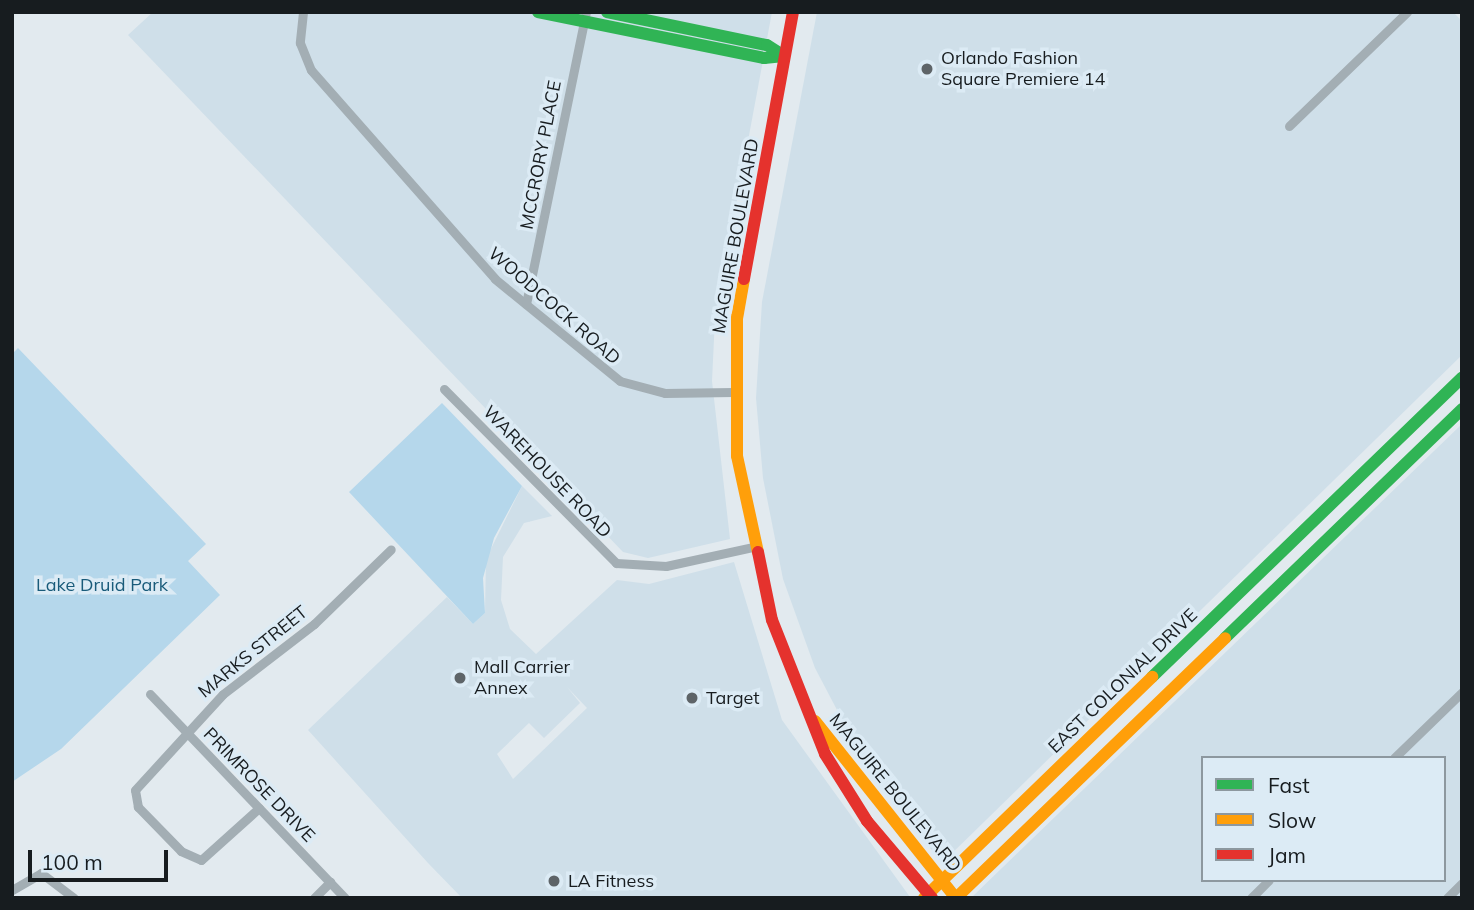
<!DOCTYPE html>
<html>
<head>
<meta charset="utf-8">
<style>
  body { margin:0 }
  #map { position:relative; width:1474px; height:910px; overflow:hidden; background:#e2eaef; font-family:Mulish,sans-serif }
  div>[style] { position:absolute }
  .built>* { inset:0; background:#cfdfe9 }
  .green>* { inset:0; background:#b5d7eb }
  .street>* { height:9px; margin:-4.5px; padding:0 4.5px; transform-origin:4.5px; border-radius:4.5px; background:#a3aeb4 }
  .fast>* { height:12px; margin:-6px; padding:0 6px; transform-origin:6px; border-radius:6px; background:#30b455 }
  .slow>* { height:12px; margin:-6px; padding:0 6px; transform-origin:6px; border-radius:6px; background:#ff9f0a }
  .jam>* { height:12px; margin:-6px; padding:0 6px; transform-origin:6px; border-radius:6px; background:#e5322d }
  .dots>* { width:19px; height:19px; translate:-50% -50%; box-sizing:border-box; border:4px solid #dcebf5; border-radius:50% }
  span { translate:-50% -50%; white-space:nowrap; text-align:center; line-height:1.15; -webkit-text-stroke:7px #dcebf5; paint-order:stroke }
  .poi-label { font-size:18px; color:#171c1f }
  .left { translate:0 -50%; text-align:left }
  .street-label { font-size:18px; color:#171c1f }
  .park-label { font-size:18px; color:#195b7a }
  .frame { position:absolute; inset:0; border:14px solid #171c1f; pointer-events:none }
  .legend { position:absolute; left:1201px; top:756px; width:245px; height:126px; box-sizing:border-box; background:#dcebf5; border:2px solid #8d989f; margin:0; padding:9px 12px; list-style:none; font-size:21px; color:#171c1f }
  .legend li { display:flex; align-items:center; gap:14px; height:35px }
  .legend b { width:35px; border:2px solid #8d989f }
  .scale { position:absolute; left:28px; top:850px; width:140px; height:32px; box-sizing:border-box; border:4px solid #171c1f; border-top:0; padding-left:9px; font-size:21px; line-height:24px; white-space:nowrap; color:#171c1f; -webkit-text-stroke:5px #dcebf5; paint-order:stroke }
</style>
</head>
<body>
<div id="map">
  <div class="built">
    <div style="clip-path:polygon(153px 12px,772px 12px,715px 318px,712px 381px,730px 539px,648px 558px,623px 552px,128px 35px)"></div>
    <div style="clip-path:polygon(817px 12px,1453px 12px,1462px 21px,1462px 355px,942px 863px,868px 769px,815px 668px,783px 579px,763px 478px,756px 398px,762px 302px)"></div>
    <div style="clip-path:polygon(evenodd,1462px 424px,1462px 898px,974px 898px,973px 896px,1462px 424px,1203px 758px,1444px 758px,1444px 880px,1203px 880px,1203px 758px)"></div>
    <div style="clip-path:polygon(evenodd,522px 486px,552px 516px,524px 523px,503px 557px,501px 600px,510px 629px,536px 654px,617px 580px,649px 584px,734px 562px,782px 720px,910px 897px,462px 898px,428px 863px,308px 730px,447px 597px,473px 624px,485px 613px,486px 559px,522px 486px,567px 687px,587px 708px,513px 779px,497px 754px,529px 723px,544px 738px,580px 703px,567px 687px)"></div>
  </div>
  <div class="green">
    <div style="clip-path:polygon(18px 348px,206px 544px,188px 561px,220px 595px,61px 749px,12px 782px,12px 354px)"></div>
    <div style="clip-path:polygon(442px 403px,522px 486px,494px 538px,483px 578px,485px 613px,473px 624px,349px 492px)"></div>
  </div>
  <div class="street">
    <div style="left:303px;top:12px;width:31px;rotate:96deg"></div>
    <div style="left:300px;top:43px;width:29px;rotate:68deg"></div>
    <div style="left:311px;top:70px;width:278px;rotate:48.6deg"></div>
    <div style="left:495px;top:279px;width:161px;rotate:39.2deg"></div>
    <div style="left:620px;top:381px;width:47px;rotate:14.9deg"></div>
    <div style="left:665px;top:393px;width:68px;rotate:-0.8deg"></div>
    <div style="left:1289px;top:126px;width:164px;rotate:-44deg"></div>
    <div style="left:526px;top:304px;width:298px;rotate:-78.4deg"></div>
    <div style="left:444px;top:389px;width:245px;rotate:45.3deg"></div>
    <div style="left:616px;top:563px;width:50px;rotate:3.4deg"></div>
    <div style="left:666px;top:566px;width:93px;rotate:-12.4deg"></div>
    <div style="left:150px;top:694px;width:282px;rotate:46.3deg"></div>
    <div style="left:1394px;top:758px;width:95px;rotate:-44.1deg"></div>
    <div style="left:259px;top:808px;width:78px;rotate:138.1deg"></div>
    <div style="left:201px;top:860px;width:22px;rotate:-156deg"></div>
    <div style="left:181px;top:851px;width:62px;rotate:-134.3deg"></div>
    <div style="left:138px;top:807px;width:17px;rotate:-100deg"></div>
    <div style="left:135px;top:790px;width:130px;rotate:-47.5deg"></div>
    <div style="left:223px;top:694px;width:115px;rotate:-37.6deg"></div>
    <div style="left:314px;top:624px;width:107px;rotate:-44.2deg"></div>
    <div style="left:12px;top:890px;width:34px;rotate:-30deg"></div>
    <div style="left:41px;top:873px;width:41px;rotate:37.1deg"></div>
    <div style="left:314px;top:898px;width:23px;rotate:-45deg"></div>
    <div style="left:1251px;top:898px;width:25px;rotate:-45deg"></div>
    <div style="left:1447px;top:898px;width:21px;rotate:-45deg"></div>
  </div>
  <div class="fast">
    <div style="left:538px;top:12px;width:231px;rotate:11.5deg"></div>
    <div style="left:764px;top:58px;width:20px;rotate:-6deg"></div>
    <div style="left:607px;top:12px;width:163px;rotate:11.7deg"></div>
    <div style="left:767px;top:45px;width:20px;rotate:33deg"></div>
    <div style="left:1225px;top:638px;width:330px;rotate:-44deg"></div>
    <div style="left:1152px;top:677px;width:431px;rotate:-44deg"></div>
  </div>
  <div class="slow">
    <div style="left:744px;top:279px;width:39px;rotate:100deg"></div>
    <div style="left:737px;top:317px;width:139px;rotate:90deg"></div>
    <div style="left:737px;top:456px;width:98px;rotate:77.7deg"></div>
    <div style="left:815px;top:721px;width:226px;rotate:51.5deg"></div>
    <div style="left:924px;top:898px;width:318px;rotate:-44.1deg"></div>
    <div style="left:956px;top:898px;width:374px;rotate:-44deg"></div>
  </div>
  <div class="jam">
    <div style="left:744px;top:279px;width:271px;rotate:-79.6deg"></div>
    <div style="left:758px;top:552px;width:69px;rotate:78.4deg"></div>
    <div style="left:772px;top:620px;width:144px;rotate:68.4deg"></div>
    <div style="left:825px;top:754px;width:79px;rotate:57.9deg"></div>
    <div style="left:867px;top:821px;width:101px;rotate:49.8deg"></div>
  </div>
  <div class="dots">
    <div style="left:927px;top:69px;background:#5e6468"></div>
    <div style="left:460px;top:678px;background:#5e6468"></div>
    <div style="left:692px;top:698px;background:#5e6468"></div>
    <div style="left:554px;top:881px;background:#5e6468"></div>
  </div>
  <div class="poi-label">
    <span class="left" style="left:941px;top:69px">Orlando Fashion<br>Square Premiere 14</span>
    <span class="left" style="left:474px;top:678px">Mall Carrier<br>Annex</span>
    <span class="left" style="left:706px;top:698px">Target</span>
    <span class="left" style="left:568px;top:881px">LA Fitness</span>
  </div>
  <div class="street-label">
    <span style="left:541px;top:155px;rotate:-79deg">MCCRORY PLACE</span>
    <span style="left:736px;top:236px;rotate:-80deg">MAGUIRE BOULEVARD</span>
    <span style="left:554px;top:306px;rotate:41deg">WOODCOCK ROAD</span>
    <span style="left:547px;top:472px;rotate:46deg">WAREHOUSE ROAD</span>
    <span style="left:253px;top:652px;rotate:-39deg">MARKS STREET</span>
    <span style="left:1123px;top:681px;rotate:-44deg">EAST COLONIAL DRIVE</span>
    <span style="left:259px;top:785px;rotate:46deg">PRIMROSE DRIVE</span>
    <span style="left:895px;top:793px;rotate:51deg">MAGUIRE BOULEVARD</span>
  </div>
  <div class="park-label">
    <span style="left:102px;top:585px">Lake Druid Park</span>
  </div>
  <div class="frame"></div>
  <ul class="legend">
  <li><b style="height:9px;background:#30b455"></b>Fast</li>
  <li><b style="height:9px;background:#ff9f0a"></b>Slow</li>
  <li><b style="height:9px;background:#e5322d"></b>Jam</li>
  </ul>
  <div class="scale">100 m</div>
</div>
</body>
</html>
